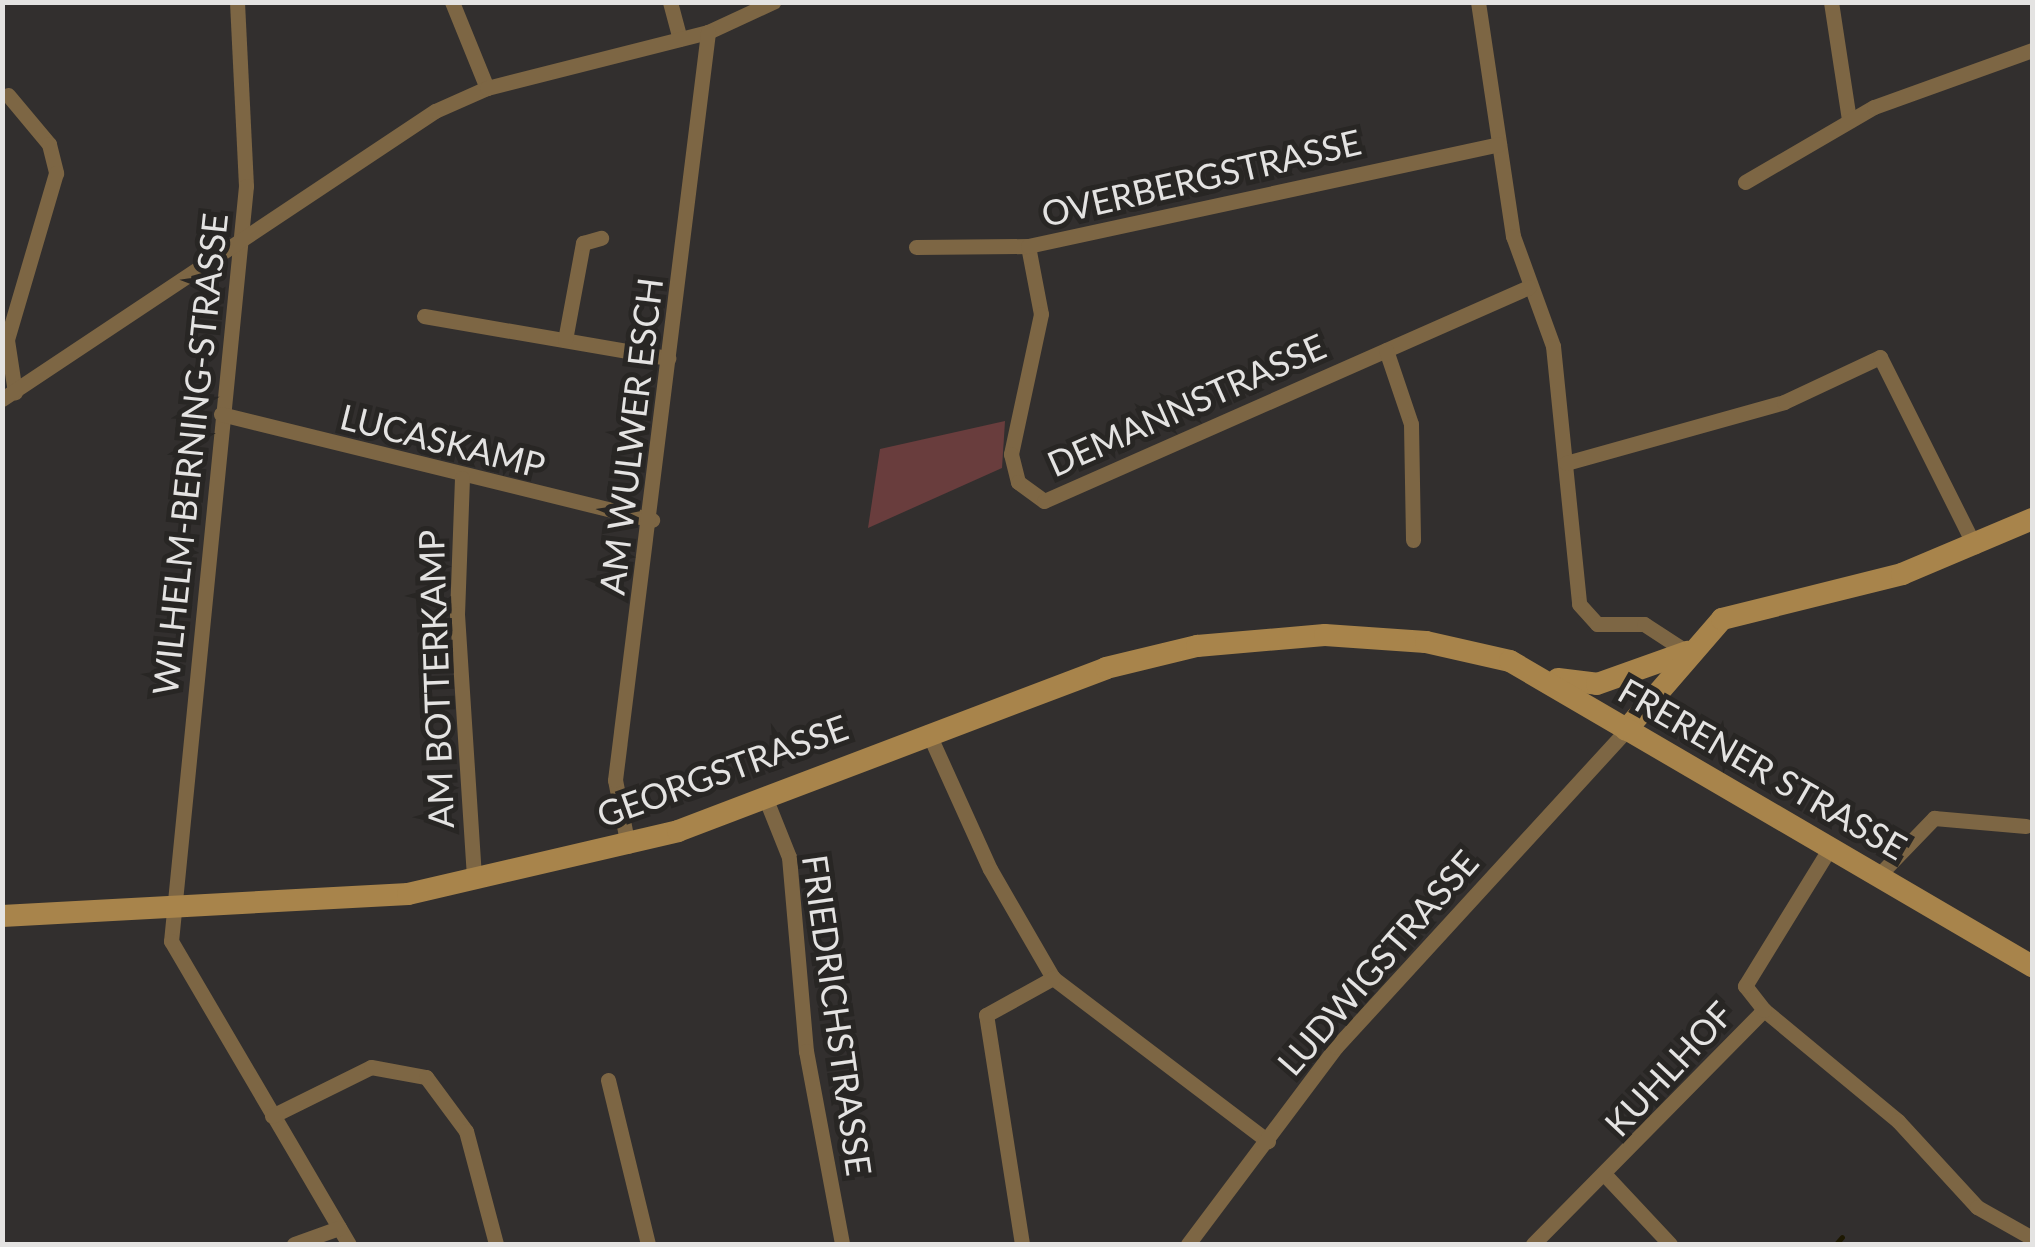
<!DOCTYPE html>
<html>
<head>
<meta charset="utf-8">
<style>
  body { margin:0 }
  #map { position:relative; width:2035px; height:1247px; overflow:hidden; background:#322f2e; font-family:Lato,sans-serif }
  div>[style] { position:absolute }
  .green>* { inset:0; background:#693d3d }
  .stream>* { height:5px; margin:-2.5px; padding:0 2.5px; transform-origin:2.5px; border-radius:2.5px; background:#1d1801 }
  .minor>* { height:15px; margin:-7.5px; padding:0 7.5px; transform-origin:7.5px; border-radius:7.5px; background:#7d6644 }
  .secondary>* { height:22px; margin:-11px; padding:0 11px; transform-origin:11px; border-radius:11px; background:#a8844b }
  span { translate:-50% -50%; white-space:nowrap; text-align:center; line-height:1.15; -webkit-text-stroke:10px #282624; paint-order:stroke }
  .street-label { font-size:35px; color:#e4e3e2 }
  .frame { position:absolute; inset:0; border:5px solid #e4e3e2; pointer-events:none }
</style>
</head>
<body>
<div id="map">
  <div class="green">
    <div style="clip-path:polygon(1005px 421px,1002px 468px,868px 528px,880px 449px)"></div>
  </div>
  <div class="stream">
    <div style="left:1836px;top:1244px;width:9px;rotate:-49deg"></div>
  </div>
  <div class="minor">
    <div style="left:237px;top:2px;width:184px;rotate:87.2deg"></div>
    <div style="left:246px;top:186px;width:759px;rotate:95.67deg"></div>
    <div style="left:171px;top:941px;width:351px;rotate:59.6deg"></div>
    <div style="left:452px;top:2px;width:93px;rotate:67.9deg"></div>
    <div style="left:670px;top:2px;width:38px;rotate:75deg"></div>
    <div style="left:1478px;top:2px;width:237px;rotate:81.5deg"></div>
    <div style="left:1513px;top:236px;width:117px;rotate:70deg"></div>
    <div style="left:1553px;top:346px;width:259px;rotate:84.2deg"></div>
    <div style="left:1579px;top:604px;width:27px;rotate:48deg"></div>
    <div style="left:1597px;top:624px;width:47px"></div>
    <div style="left:1644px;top:624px;width:51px;rotate:33.1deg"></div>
    <div style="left:1831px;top:2px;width:119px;rotate:81.3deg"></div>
    <div style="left:8px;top:95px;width:64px;rotate:50.1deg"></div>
    <div style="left:49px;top:144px;width:30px;rotate:76deg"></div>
    <div style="left:56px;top:173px;width:174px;rotate:106.4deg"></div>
    <div style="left:7px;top:340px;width:53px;rotate:81.3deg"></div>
    <div style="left:1745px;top:182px;width:149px;rotate:-30.2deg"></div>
    <div style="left:1874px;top:107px;width:168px;rotate:-19.8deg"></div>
    <div style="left:1028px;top:246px;width:69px;rotate:79.2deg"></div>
    <div style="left:1041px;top:314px;width:143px;rotate:102.1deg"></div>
    <div style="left:1011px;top:454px;width:29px;rotate:76deg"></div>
    <div style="left:1018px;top:482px;width:32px;rotate:36deg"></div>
    <div style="left:1044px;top:501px;width:530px;rotate:-23.81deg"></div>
    <div style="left:916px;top:247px;width:112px;rotate:-0.5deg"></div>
    <div style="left:1028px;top:246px;width:482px;rotate:-12.2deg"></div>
    <div style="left:424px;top:316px;width:248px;rotate:9.8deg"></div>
    <div style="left:565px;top:340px;width:99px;rotate:-79.5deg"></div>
    <div style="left:583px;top:243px;width:19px;rotate:-16deg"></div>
    <div style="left:1386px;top:350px;width:78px;rotate:71.3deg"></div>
    <div style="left:1411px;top:424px;width:116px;rotate:89deg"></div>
    <div style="left:2px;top:399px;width:520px;rotate:-33.63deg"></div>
    <div style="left:435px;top:111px;width:57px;rotate:-23.9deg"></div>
    <div style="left:487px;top:88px;width:228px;rotate:-14.2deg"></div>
    <div style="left:708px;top:32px;width:72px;rotate:-24.8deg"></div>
    <div style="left:221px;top:414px;width:444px;rotate:13.8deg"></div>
    <div style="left:1566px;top:463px;width:226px;rotate:-15.6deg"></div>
    <div style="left:1784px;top:402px;width:106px;rotate:-25.1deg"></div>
    <div style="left:1880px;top:357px;width:212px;rotate:63.4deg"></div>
    <div style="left:462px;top:478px;width:136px;rotate:92.1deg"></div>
    <div style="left:457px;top:614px;width:265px;rotate:86.3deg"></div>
    <div style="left:928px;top:732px;width:150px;rotate:65.7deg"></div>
    <div style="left:990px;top:869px;width:126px;rotate:60deg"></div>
    <div style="left:1053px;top:978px;width:270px;rotate:37.2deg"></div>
    <div style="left:765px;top:797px;width:65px;rotate:68.2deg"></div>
    <div style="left:789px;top:857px;width:195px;rotate:85deg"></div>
    <div style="left:806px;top:1051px;width:196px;rotate:79.4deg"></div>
    <div style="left:628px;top:846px;width:67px;rotate:-101.1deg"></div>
    <div style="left:615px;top:780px;width:754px;rotate:-82.91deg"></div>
    <div style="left:1878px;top:876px;width:81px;rotate:-46deg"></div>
    <div style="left:1934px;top:818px;width:92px;rotate:5deg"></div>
    <div style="left:1764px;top:1010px;width:174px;rotate:39.6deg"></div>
    <div style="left:1898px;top:1121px;width:117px;rotate:47.4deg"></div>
    <div style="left:1977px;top:1207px;width:63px;rotate:29.4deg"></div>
    <div style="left:608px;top:1080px;width:169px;rotate:76.3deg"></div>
    <div style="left:272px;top:1116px;width:110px;rotate:-26.3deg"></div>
    <div style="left:371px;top:1067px;width:56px;rotate:10.3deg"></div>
    <div style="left:426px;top:1077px;width:67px;rotate:53.5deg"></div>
    <div style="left:466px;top:1131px;width:117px;rotate:75.1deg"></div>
    <div style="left:1607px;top:1177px;width:92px;rotate:46.8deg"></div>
    <div style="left:294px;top:1244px;width:48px;rotate:-19.6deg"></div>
    <div style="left:1022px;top:1244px;width:232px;rotate:-98.9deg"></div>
    <div style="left:986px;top:1015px;width:77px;rotate:-28.9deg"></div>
    <div style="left:1188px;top:1244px;width:246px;rotate:-53.1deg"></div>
    <div style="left:1336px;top:1047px;width:430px;rotate:-47.5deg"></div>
    <div style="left:1533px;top:1244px;width:329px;rotate:-45.4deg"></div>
    <div style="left:1764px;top:1010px;width:31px;rotate:-128deg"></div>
    <div style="left:1745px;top:986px;width:162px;rotate:-58.4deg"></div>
  </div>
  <div class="secondary">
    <div style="left:1558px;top:679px;width:39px;rotate:7deg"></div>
    <div style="left:1597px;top:684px;width:96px;rotate:-19.6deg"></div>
    <div style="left:1626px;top:730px;width:147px;rotate:-49.1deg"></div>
    <div style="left:1722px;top:619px;width:186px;rotate:-14deg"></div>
    <div style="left:1902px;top:574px;width:141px;rotate:-22.9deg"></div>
    <div style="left:2px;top:916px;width:407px;rotate:-3.1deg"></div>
    <div style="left:408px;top:894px;width:277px;rotate:-13.1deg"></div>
    <div style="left:678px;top:831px;width:458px;rotate:-20.8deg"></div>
    <div style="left:1106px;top:668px;width:94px;rotate:-13.6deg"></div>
    <div style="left:1197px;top:646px;width:128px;rotate:-4.9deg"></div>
    <div style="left:1325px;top:635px;width:101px;rotate:4deg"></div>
    <div style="left:1426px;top:642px;width:86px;rotate:12.7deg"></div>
    <div style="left:1510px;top:661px;width:605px;rotate:30.3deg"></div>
  </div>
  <div class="street-label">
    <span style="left:1201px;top:177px;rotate:-13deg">OVERBERGSTRASSE</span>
    <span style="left:1186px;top:404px;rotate:-24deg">DEMANNSTRASSE</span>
    <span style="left:630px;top:436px;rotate:-83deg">AM WULWER ESCH</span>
    <span style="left:443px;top:440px;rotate:14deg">LUCASKAMP</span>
    <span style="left:189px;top:454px;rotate:-84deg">WILHELM-BERNING-STRASSE</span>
    <span style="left:435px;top:679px;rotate:-92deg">AM BOTTERKAMP</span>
    <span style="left:1763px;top:768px;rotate:30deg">FRERENER STRASSE</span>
    <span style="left:722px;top:770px;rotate:-20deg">GEORGSTRASSE</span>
    <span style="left:1377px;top:962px;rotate:-49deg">LUDWIGSTRASSE</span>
    <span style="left:838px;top:1015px;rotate:82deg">FRIEDRICHSTRASSE</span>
    <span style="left:1668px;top:1068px;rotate:-47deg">KUHLHOF</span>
  </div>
  <div class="frame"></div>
</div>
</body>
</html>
